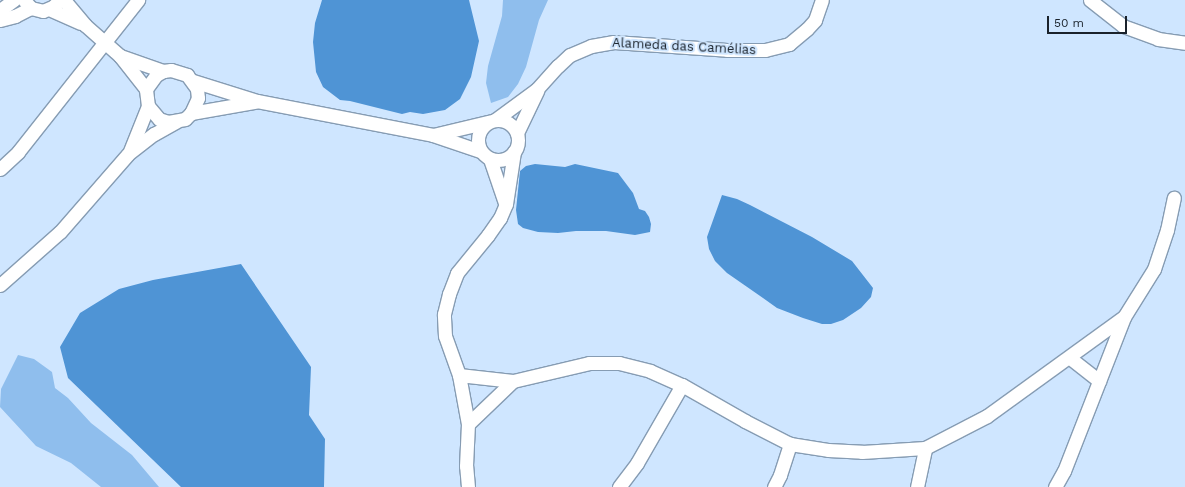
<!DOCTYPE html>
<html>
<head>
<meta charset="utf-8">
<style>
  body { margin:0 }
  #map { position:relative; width:1185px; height:487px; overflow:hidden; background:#cfe6ff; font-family:"Work Sans",sans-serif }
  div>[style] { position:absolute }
  .green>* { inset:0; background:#8fbeed }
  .water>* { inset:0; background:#4f94d5 }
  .roads { filter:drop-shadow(1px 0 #869cb3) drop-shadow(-1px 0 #869cb3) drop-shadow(0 1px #869cb3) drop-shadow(0 -1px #869cb3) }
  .minor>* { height:13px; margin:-6.5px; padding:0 6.5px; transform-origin:6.5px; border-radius:6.5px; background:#fff }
  .minor>.ring { margin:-6.5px; padding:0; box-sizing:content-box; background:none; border:13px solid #fff; border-radius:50% }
  span { translate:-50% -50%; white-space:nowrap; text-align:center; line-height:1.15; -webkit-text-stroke:4px #cfe6ff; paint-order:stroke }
  .street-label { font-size:13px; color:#1a222b }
  .scale { position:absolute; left:1047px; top:16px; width:80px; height:18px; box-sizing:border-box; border:2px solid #1a222b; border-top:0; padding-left:5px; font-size:12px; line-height:14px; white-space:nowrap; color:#1a222b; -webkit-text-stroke:3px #cfe6ff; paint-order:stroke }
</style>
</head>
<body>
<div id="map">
  <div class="green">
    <div style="clip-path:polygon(503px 0,548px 0,539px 20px,526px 67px,518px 84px,508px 97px,491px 103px,486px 83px,488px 66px,502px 16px)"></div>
    <div style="clip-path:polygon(18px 355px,34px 359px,52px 372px,55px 388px,68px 398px,91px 423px,132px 455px,159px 487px,101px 487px,71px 463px,36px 446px,0 407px,1px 389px)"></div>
  </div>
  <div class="water">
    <div style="clip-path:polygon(322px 0,469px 0,479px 41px,471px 77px,460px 99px,445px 110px,423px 114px,410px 112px,402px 114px,350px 101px,340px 100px,323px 87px,316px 72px,313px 42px,315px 23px)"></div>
    <div style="clip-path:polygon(535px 164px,565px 167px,575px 164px,618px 173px,633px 193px,639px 209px,645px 211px,649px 217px,651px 224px,650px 232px,635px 235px,606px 231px,576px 231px,558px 233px,538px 232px,523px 228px,518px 224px,516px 210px,520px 171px,526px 166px)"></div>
    <div style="clip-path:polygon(722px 195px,737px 199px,750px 205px,812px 237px,852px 261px,873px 288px,871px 297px,861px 308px,843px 320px,831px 324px,822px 324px,803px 318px,777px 308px,763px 298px,727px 273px,715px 261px,709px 249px,707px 237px)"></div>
    <div style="clip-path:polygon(241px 264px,311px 367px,309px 415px,325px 439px,324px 487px,181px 487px,68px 378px,60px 347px,80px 313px,119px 289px,153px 280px)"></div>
  </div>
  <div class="roads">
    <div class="minor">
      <div style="left:24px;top:0;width:11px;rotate:49deg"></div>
      <div style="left:31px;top:8px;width:12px;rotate:14deg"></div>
      <div style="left:43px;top:11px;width:12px;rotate:-24deg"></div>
      <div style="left:54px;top:6px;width:8px;rotate:-50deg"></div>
      <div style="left:64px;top:0;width:33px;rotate:50deg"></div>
      <div style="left:85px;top:25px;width:47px;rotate:41.5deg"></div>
      <div style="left:120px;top:56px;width:42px;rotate:51.8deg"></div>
      <div style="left:1090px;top:0;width:42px;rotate:38.2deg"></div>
      <div style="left:1123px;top:26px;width:37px;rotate:20deg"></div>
      <div style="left:1158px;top:39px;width:27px;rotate:8deg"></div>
      <div style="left:49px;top:9px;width:34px;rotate:24deg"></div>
      <div style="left:0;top:10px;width:17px;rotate:-36deg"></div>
      <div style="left:0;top:20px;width:16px;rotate:-15deg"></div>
      <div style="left:15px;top:16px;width:18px;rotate:-27deg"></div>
      <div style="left:120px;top:56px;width:46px;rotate:19.2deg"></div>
      <div style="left:163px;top:71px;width:8px;rotate:-7deg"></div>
      <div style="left:171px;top:70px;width:17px;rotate:17deg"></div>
      <div style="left:187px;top:75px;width:17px;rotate:54deg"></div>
      <div style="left:197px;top:89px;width:9px;rotate:84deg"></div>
      <div style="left:198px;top:98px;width:17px;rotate:115deg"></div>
      <div style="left:191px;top:113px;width:8px;rotate:135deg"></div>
      <div style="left:185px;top:119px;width:17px;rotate:170deg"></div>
      <div style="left:168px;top:122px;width:9px;rotate:-162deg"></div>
      <div style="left:159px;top:119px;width:17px;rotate:-130deg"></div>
      <div style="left:148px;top:106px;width:17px;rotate:-97deg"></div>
      <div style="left:146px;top:89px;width:17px;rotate:-54deg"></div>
      <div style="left:156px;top:75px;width:8px;rotate:-30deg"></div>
      <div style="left:193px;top:81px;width:67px;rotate:17.4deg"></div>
      <div style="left:257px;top:101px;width:179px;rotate:10.9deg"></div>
      <div style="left:433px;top:135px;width:50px;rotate:18.8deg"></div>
      <div style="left:191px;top:113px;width:65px;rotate:-9.8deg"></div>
      <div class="ring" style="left:478px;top:120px;width:27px;height:27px"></div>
      <div style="left:495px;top:120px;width:52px;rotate:-36.4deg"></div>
      <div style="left:537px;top:89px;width:31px;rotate:-48deg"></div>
      <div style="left:558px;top:66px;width:16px;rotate:-43deg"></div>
      <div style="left:570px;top:55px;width:23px;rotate:-23deg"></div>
      <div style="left:591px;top:46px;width:23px;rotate:-10deg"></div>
      <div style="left:614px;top:42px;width:113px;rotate:4deg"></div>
      <div style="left:727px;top:50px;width:38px"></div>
      <div style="left:765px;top:50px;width:25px;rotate:-14deg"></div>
      <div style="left:789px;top:44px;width:23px;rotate:-40deg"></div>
      <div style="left:807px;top:29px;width:12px;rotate:-48deg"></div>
      <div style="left:815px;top:20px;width:21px;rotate:-71deg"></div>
      <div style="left:517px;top:133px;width:47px;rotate:-64.5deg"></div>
      <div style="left:433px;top:135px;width:57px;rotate:-13.3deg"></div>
      <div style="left:130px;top:151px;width:48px;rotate:-68.2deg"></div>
      <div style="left:490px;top:159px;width:46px;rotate:71.2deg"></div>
      <div style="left:0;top:169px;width:25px;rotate:-43deg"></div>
      <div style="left:18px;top:152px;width:194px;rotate:-51.7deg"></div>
      <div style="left:0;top:285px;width:80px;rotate:-41.5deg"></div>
      <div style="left:60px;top:232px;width:103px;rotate:-48.9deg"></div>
      <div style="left:128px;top:154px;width:33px;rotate:-38deg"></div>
      <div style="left:154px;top:134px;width:25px;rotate:-29deg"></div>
      <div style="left:1070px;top:358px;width:37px;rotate:38deg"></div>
      <div style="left:459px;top:375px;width:54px;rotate:6.3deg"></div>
      <div style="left:513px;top:381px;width:78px;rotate:-13.3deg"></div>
      <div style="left:589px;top:363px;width:30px"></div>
      <div style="left:619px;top:363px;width:32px;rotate:14deg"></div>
      <div style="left:650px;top:371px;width:35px;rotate:24deg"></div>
      <div style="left:682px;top:385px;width:73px;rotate:29.7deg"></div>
      <div style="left:745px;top:421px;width:51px;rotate:27.1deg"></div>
      <div style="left:790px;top:444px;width:38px;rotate:9deg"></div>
      <div style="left:828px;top:450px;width:34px;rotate:3deg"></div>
      <div style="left:862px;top:452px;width:63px;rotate:-3.6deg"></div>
      <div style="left:925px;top:448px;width:70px;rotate:-27.3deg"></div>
      <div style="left:987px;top:416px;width:169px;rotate:-35.9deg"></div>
      <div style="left:468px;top:424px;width:62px;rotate:-43.7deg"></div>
      <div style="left:468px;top:487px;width:21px;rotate:-95deg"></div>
      <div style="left:466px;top:466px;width:42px;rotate:-87.3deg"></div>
      <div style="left:468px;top:424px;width:50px;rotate:-100.4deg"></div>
      <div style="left:459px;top:375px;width:41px;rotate:-109.7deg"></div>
      <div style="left:445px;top:336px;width:22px;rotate:-93deg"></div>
      <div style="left:444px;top:314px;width:21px;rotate:-76deg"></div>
      <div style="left:449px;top:294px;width:22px;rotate:-69deg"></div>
      <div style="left:457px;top:273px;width:49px;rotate:-50.8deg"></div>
      <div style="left:488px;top:235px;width:21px;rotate:-55deg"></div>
      <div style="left:500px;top:218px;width:15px;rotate:-67deg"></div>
      <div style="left:506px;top:204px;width:53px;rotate:-81.3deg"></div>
      <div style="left:619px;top:487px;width:30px;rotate:-53deg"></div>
      <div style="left:637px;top:463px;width:90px;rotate:-60deg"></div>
      <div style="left:774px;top:487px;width:13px;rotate:-63deg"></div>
      <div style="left:780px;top:475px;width:33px;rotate:-72deg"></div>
      <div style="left:917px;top:487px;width:40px;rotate:-78deg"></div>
      <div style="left:1055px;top:487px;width:18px;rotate:-61deg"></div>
      <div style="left:1064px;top:471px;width:165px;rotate:-68.7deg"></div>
      <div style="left:1124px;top:317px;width:57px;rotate:-58deg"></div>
      <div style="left:1154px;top:269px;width:41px;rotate:-71.6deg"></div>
      <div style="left:1167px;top:230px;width:33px;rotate:-78deg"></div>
    </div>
  </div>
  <div class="street-label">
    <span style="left:684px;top:47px;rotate:3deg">Alameda das Camélias</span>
  </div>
  <div class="scale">50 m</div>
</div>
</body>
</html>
